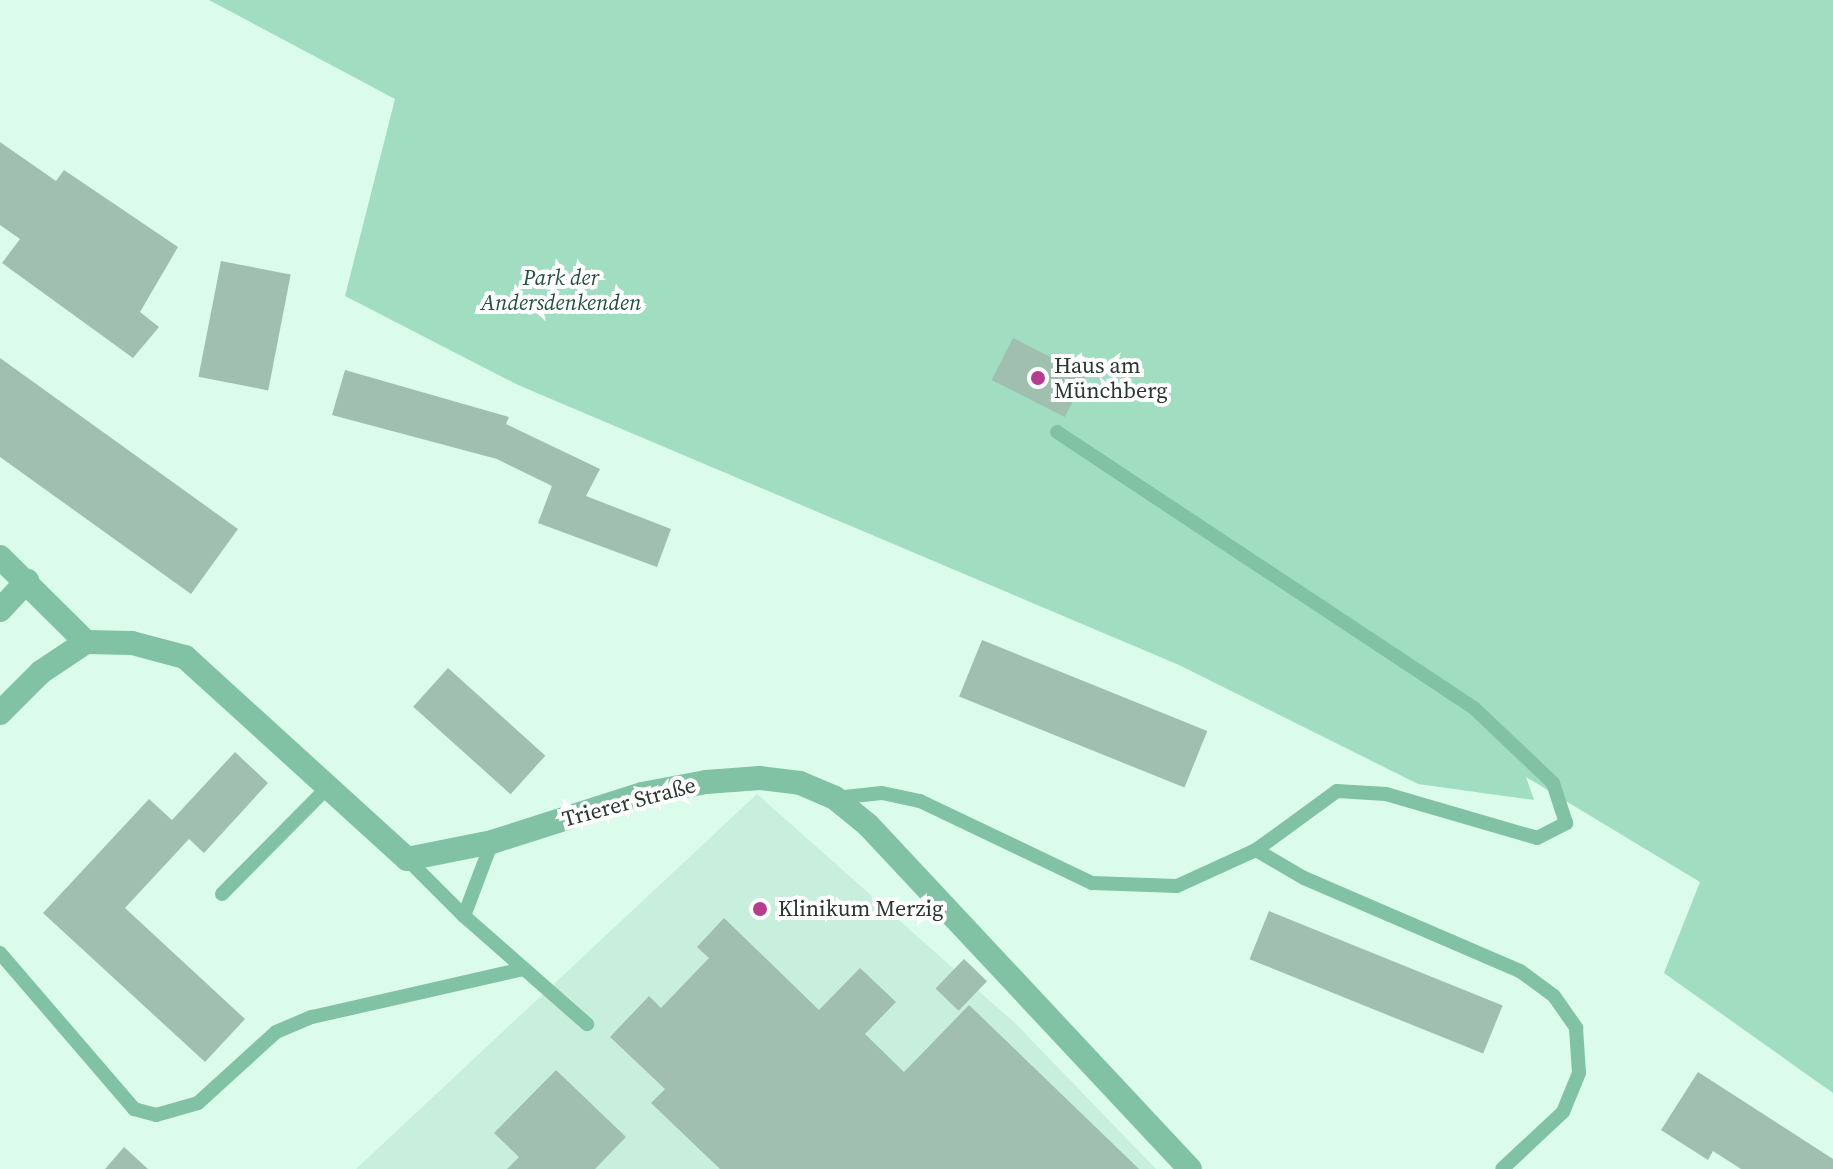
<!DOCTYPE html>
<html>
<head>
<meta charset="utf-8">
<style>
  body { margin:0 }
  #map { position:relative; width:1833px; height:1169px; overflow:hidden; background:#dbfceb; font-family:"Source Serif 4",serif }
  div>[style] { position:absolute }
  .built>* { inset:0; background:#c8efdb }
  .green>* { inset:0; background:#a1ddc0 }
  .building>* { inset:0; background:#a0bfaf; transform-origin:0 0 }
  .service>* { height:14px; margin:-7px; padding:0 7px; transform-origin:7px; border-radius:7px; background:#80c2a3 }
  .minor>* { height:24px; margin:-12px; padding:0 12px; transform-origin:12px; border-radius:12px; background:#80c2a3 }
  .dots>* { width:22px; height:22px; translate:-50% -50%; box-sizing:border-box; border:4px solid #fff; border-radius:50% }
  span { translate:-50% -50%; white-space:nowrap; text-align:center; line-height:1.15; -webkit-text-stroke:8px #fff; paint-order:stroke }
  .park-label { font-size:22px; color:#24513e; font-style:italic }
  .poi-label { font-size:22px; color:#2a3731 }
  .left { translate:0 -50%; text-align:left }
  .street-label { font-size:22px; color:#2a3731 }
</style>
</head>
<body>
<div id="map">
  <div class="built">
    <div style="clip-path:polygon(757px 794px,1016px 1024px,1156px 1169px,356px 1169px)"></div>
  </div>
  <div class="green">
    <div style="clip-path:polygon(209px 0,1833px 0,1833px 1093px,1664px 973px,1700px 882px,1526px 777px,1534px 800px,1418px 784px,1179px 665px,518px 385px,345px 296px,395px 99px)"></div>
  </div>
  <div class="building">
    <div style="clip-path:polygon(0 142px,56px 181px,64px 170px,178px 247px,140px 312px,159px 327px,133px 358px,2px 263px,20px 239px,0 225px)"></div>
    <div style="left:221px;top:261px;width:71px;height:118px;rotate:11deg"></div>
    <div style="left:1013px;top:338px;width:82px;height:47px;rotate:27deg"></div>
    <div style="clip-path:polygon(0 358px,238px 529px,191px 594px,0 457px)"></div>
    <div style="clip-path:polygon(345px 370px,509px 417px,506px 424px,600px 469px,586px 496px,671px 529px,657px 567px,538px 523px,552px 486px,497px 459px,332px 415px)"></div>
    <div style="left:982px;top:640px;width:243px;height:61px;rotate:22deg"></div>
    <div style="left:448px;top:668px;width:131px;height:52px;rotate:42deg"></div>
    <div style="clip-path:polygon(235px 752px,268px 783px,204px 853px,189px 839px,125px 908px,245px 1019px,205px 1062px,43px 913px,149px 799px,172px 820px)"></div>
    <div style="left:1269px;top:911px;width:252px;height:52px;rotate:22deg"></div>
    <div style="clip-path:polygon(724px 918px,819px 1010px,860px 968px,896px 1002px,865px 1034px,904px 1072px,969px 1005px,1139px 1169px,720px 1169px,651px 1103px,665px 1089px,610px 1037px,649px 996px,661px 1008px,709px 958px,697px 947px)"></div>
    <div style="left:964px;top:959px;width:32px;height:41px;rotate:44deg"></div>
    <div style="clip-path:polygon(556px 1070px,626px 1137px,595px 1169px,507px 1169px,519px 1157px,494px 1133px)"></div>
    <div style="clip-path:polygon(1698px 1072px,1833px 1159px,1833px 1169px,1741px 1169px,1713px 1151px,1708px 1160px,1661px 1130px)"></div>
    <div style="clip-path:polygon(124px 1147px,148px 1169px,105px 1169px)"></div>
  </div>
  <div class="service">
    <div style="left:835px;top:798px;width:47px;rotate:-6.1deg"></div>
    <div style="left:882px;top:793px;width:39px;rotate:12deg"></div>
    <div style="left:920px;top:801px;width:191px;rotate:25.5deg"></div>
    <div style="left:1092px;top:883px;width:85px;rotate:2deg"></div>
    <div style="left:1177px;top:886px;width:87px;rotate:-24.5deg"></div>
    <div style="left:1256px;top:850px;width:100px;rotate:-36.1deg"></div>
    <div style="left:1337px;top:791px;width:49px;rotate:3.5deg"></div>
    <div style="left:1386px;top:794px;width:157px;rotate:16.2deg"></div>
    <div style="left:1537px;top:838px;width:33px;rotate:-27deg"></div>
    <div style="left:1566px;top:823px;width:42px;rotate:-108deg"></div>
    <div style="left:1553px;top:783px;width:109px;rotate:-136.5deg"></div>
    <div style="left:1474px;top:708px;width:500px;rotate:-146.5deg"></div>
    <div style="left:1256px;top:850px;width:56px;rotate:30.3deg"></div>
    <div style="left:1304px;top:878px;width:235px;rotate:23.3deg"></div>
    <div style="left:1520px;top:971px;width:42px;rotate:36.3deg"></div>
    <div style="left:1554px;top:996px;width:39px;rotate:55deg"></div>
    <div style="left:1576px;top:1028px;width:45px;rotate:86.2deg"></div>
    <div style="left:1579px;top:1073px;width:42px;rotate:112.3deg"></div>
    <div style="left:1563px;top:1112px;width:83px;rotate:136.9deg"></div>
    <div style="left:407px;top:859px;width:81px;rotate:45deg"></div>
    <div style="left:464px;top:916px;width:79px;rotate:-69.3deg"></div>
    <div style="left:222px;top:894px;width:152px;rotate:-45.3deg"></div>
    <div style="left:464px;top:916px;width:164px;rotate:41.3deg"></div>
    <div style="left:0;top:953px;width:206px;rotate:49.3deg"></div>
    <div style="left:134px;top:1109px;width:23px;rotate:15deg"></div>
    <div style="left:156px;top:1115px;width:44px;rotate:-15.9deg"></div>
    <div style="left:198px;top:1103px;width:105px;rotate:-42.3deg"></div>
    <div style="left:276px;top:1032px;width:39px;rotate:-23deg"></div>
    <div style="left:312px;top:1017px;width:216px;rotate:-12.8deg"></div>
  </div>
  <div class="minor">
    <div style="left:0;top:557px;width:121px;rotate:44.7deg"></div>
    <div style="left:0;top:610px;width:40px;rotate:-47deg"></div>
    <div style="left:0;top:713px;width:58px;rotate:-45deg"></div>
    <div style="left:41px;top:672px;width:54px;rotate:-33.7deg"></div>
    <div style="left:86px;top:642px;width:46px;rotate:1.2deg"></div>
    <div style="left:132px;top:643px;width:55px;rotate:14.8deg"></div>
    <div style="left:185px;top:657px;width:300px;rotate:42.3deg"></div>
    <div style="left:407px;top:859px;width:87px;rotate:-11.3deg"></div>
    <div style="left:492px;top:842px;width:157px;rotate:-17.7deg"></div>
    <div style="left:642px;top:794px;width:65px;rotate:-10.6deg"></div>
    <div style="left:706px;top:782px;width:54px;rotate:-4.2deg"></div>
    <div style="left:760px;top:778px;width:40px;rotate:7.1deg"></div>
    <div style="left:800px;top:783px;width:38px;rotate:23deg"></div>
    <div style="left:835px;top:798px;width:43px;rotate:39.3deg"></div>
    <div style="left:868px;top:825px;width:471px;rotate:46.9deg"></div>
  </div>
  <div class="dots">
    <div style="left:1038px;top:378px;background:#b63c8e"></div>
    <div style="left:760px;top:909px;background:#b63c8e"></div>
  </div>
  <div class="park-label">
    <span style="left:561px;top:290px">Park der<br>Andersdenkenden</span>
  </div>
  <div class="poi-label">
    <span class="left" style="left:1054px;top:378px">Haus am<br>Münchberg</span>
    <span class="left" style="left:778px;top:909px">Klinikum Merzig</span>
  </div>
  <div class="street-label">
    <span style="left:629px;top:802px;rotate:-15deg">Trierer Straße</span>
  </div>
</div>
</body>
</html>
